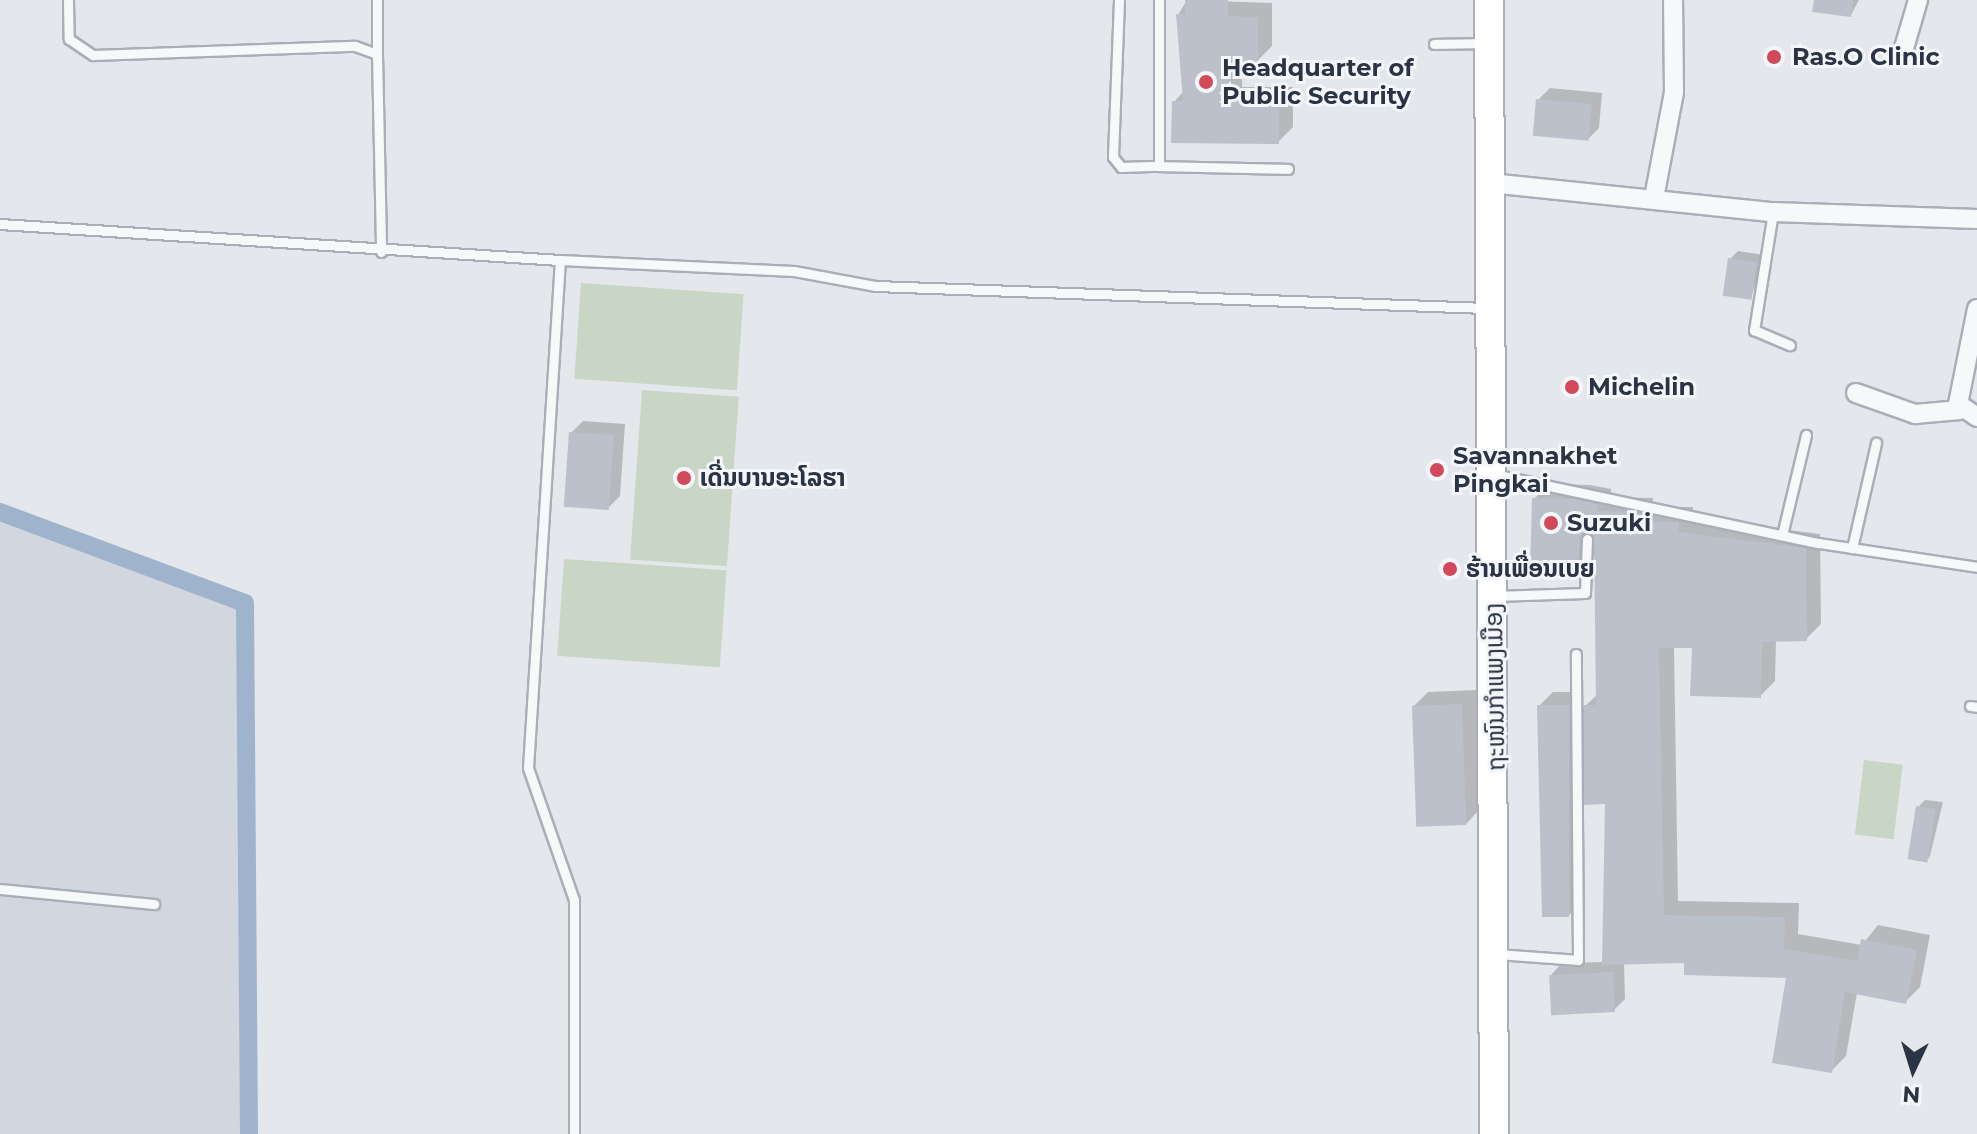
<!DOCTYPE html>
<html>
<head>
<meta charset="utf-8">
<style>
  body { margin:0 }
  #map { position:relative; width:1977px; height:1134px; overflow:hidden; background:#e4e7ec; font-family:Montserrat,"Noto Sans Lao",sans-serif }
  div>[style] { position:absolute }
  .built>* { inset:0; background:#d2d6de }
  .green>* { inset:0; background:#c9d6c5; transform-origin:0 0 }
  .shadow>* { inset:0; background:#0003 }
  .canal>* { height:18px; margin:-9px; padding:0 9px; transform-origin:9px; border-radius:9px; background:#9fb4cc }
  .building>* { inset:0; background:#bbc0ca; transform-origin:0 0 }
  .roads { filter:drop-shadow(2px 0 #a9aeb7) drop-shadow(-2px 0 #a9aeb7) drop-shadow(0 2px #a9aeb7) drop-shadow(0 -2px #a9aeb7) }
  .service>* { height:9px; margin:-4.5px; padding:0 4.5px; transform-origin:4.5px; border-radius:4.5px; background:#f7f8fa }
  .minor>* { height:18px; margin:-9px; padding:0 9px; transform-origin:9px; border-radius:9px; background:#f7f8fa }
  .primary>* { height:28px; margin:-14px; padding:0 14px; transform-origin:14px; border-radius:14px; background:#fff }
  .dots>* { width:22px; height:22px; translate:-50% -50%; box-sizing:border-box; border:4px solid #f4f6f9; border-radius:50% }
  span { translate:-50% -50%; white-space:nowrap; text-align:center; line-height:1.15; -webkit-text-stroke:6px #f4f6f9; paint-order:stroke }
  .poi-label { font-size:24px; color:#2b3445; font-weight:700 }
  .left { translate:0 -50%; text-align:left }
  .street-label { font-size:24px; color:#2b3445 }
  .north { position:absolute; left:1873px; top:1030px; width:80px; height:80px; -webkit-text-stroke:6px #f4f6f9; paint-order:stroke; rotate:184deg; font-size:22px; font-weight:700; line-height:32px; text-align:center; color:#2b3445 }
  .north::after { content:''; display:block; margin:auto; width:28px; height:36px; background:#2b3445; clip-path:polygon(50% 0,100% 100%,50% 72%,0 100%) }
</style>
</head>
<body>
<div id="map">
  <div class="built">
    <div style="clip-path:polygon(0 512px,245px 603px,249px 1134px,0 1134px)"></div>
  </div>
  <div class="green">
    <div style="left:581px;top:283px;width:163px;height:96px;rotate:4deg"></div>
    <div style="left:642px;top:390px;width:97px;height:170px;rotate:4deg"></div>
    <div style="left:564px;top:559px;width:163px;height:97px;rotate:4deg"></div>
    <div style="left:1864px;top:760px;width:39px;height:75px;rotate:7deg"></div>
  </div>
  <div class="shadow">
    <div style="clip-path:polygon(1187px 0,1272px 3px,1272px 46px,1257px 61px,1242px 61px,1242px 87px,1293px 87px,1293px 127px,1278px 142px,1174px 102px,1184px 91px,1178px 15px)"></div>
    <div style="clip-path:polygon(1816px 0,1859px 0,1851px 15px)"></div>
    <div style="clip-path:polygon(1550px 88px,1602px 93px,1599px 128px,1588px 139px,1538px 100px)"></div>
    <div style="clip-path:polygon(1738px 251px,1764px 255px,1751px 298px,1730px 259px)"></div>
    <div style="clip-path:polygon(583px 421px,625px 424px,620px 496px,608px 508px,571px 433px)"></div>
    <div style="clip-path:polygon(1549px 484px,1590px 485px,1611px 489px,1611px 497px,1653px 498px,1652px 507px,1693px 507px,1693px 518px,1820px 534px,1821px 624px,1806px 639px,1776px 640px,1775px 681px,1760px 696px,1694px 646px,1674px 646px,1678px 901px,1799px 903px,1798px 934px,1862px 945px,1878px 925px,1930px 935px,1920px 987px,1905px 1002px,1857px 993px,1846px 1056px,1831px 1071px,1788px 976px,1686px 961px,1624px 962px,1625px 999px,1614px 1010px,1551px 975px,1562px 963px,1604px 962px,1607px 802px,1582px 786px,1583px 901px,1569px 915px,1539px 706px,1553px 692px,1582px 692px,1582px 709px,1598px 694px,1596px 554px,1577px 573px,1534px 499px)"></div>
    <div style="clip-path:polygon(1476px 690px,1480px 809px,1466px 824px,1414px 706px,1428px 692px)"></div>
    <div style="clip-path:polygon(1925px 800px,1943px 802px,1929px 860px,1918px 807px)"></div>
  </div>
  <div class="canal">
    <div style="left:0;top:512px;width:261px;rotate:20.4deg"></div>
    <div style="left:245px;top:603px;width:531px;rotate:89.57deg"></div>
  </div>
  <div class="building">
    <div style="clip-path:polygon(1185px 0,1228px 0,1228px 16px,1258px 17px,1258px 63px,1228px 62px,1228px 101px,1279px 101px,1279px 144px,1171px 143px,1172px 101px,1183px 101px,1176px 14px,1185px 14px)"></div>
    <div style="clip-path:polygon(1814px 0,1853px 0,1851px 17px,1812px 12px)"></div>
    <div style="left:1536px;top:99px;width:56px;height:37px;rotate:5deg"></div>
    <div style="left:1728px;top:258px;width:29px;height:38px;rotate:8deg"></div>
    <div style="left:569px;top:432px;width:45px;height:75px;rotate:4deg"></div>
    <div style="clip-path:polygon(1532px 498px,1574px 499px,1597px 504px,1597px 511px,1638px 512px,1638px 521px,1679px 522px,1679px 532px,1806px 548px,1807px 641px,1762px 642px,1761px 698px,1690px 696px,1692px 648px,1659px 648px,1664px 915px,1785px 917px,1784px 949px,1857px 961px,1861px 939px,1917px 950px,1906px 1004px,1845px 992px,1832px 1073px,1772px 1063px,1786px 978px,1684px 975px,1684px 963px,1602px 965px,1605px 804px,1584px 805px,1584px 705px,1596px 705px,1594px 538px,1580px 536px,1578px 575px,1530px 574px)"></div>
    <div style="left:1462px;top:704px;width:121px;height:50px;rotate:88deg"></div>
    <div style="clip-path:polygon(1537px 705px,1569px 705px,1569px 917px,1542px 917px)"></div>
    <div style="left:1916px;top:806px;width:20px;height:54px;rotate:9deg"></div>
    <div style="left:1613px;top:972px;width:40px;height:64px;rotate:87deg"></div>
  </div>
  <div class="roads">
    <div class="service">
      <div style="left:68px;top:0;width:39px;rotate:89deg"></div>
      <div style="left:69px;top:39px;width:29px;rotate:34deg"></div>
      <div style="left:93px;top:55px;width:262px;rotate:-2deg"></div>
      <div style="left:355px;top:46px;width:23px;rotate:20deg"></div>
      <div style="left:377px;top:54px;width:198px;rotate:88.8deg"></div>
      <div style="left:1119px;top:0;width:157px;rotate:92.2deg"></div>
      <div style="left:1113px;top:157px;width:13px;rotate:51deg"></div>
      <div style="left:1121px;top:167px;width:38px;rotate:-2deg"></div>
      <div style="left:1159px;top:0;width:166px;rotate:90deg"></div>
      <div style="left:1159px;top:166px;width:129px;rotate:1.3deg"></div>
      <div style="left:1434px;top:44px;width:52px;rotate:-1.1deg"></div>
      <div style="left:377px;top:54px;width:54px;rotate:-90deg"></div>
      <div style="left:1773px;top:212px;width:120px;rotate:99.1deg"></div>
      <div style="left:1754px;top:330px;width:39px;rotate:23deg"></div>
      <div style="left:0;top:224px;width:561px;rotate:3.68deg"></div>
      <div style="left:1493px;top:474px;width:333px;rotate:12deg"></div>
      <div style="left:1819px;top:543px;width:160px;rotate:8.6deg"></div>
      <div style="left:1782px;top:535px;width:103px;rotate:-76.5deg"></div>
      <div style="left:1852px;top:548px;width:108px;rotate:-77.1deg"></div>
      <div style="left:1494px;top:596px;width:91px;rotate:-1.9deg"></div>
      <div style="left:1585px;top:593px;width:54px;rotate:-87.9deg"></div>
      <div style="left:1970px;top:706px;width:7px;rotate:8deg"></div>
      <div style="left:0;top:889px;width:155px;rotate:5.6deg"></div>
      <div style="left:1498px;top:954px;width:80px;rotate:4.3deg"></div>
      <div style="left:1578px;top:960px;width:306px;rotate:-90.4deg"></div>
      <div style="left:574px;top:1134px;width:234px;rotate:-90deg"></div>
      <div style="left:574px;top:900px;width:140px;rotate:-109.2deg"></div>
      <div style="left:528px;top:768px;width:509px;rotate:-86.4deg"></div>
      <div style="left:560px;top:260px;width:234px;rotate:2.7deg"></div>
      <div style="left:794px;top:271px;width:82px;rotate:10.5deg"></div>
      <div style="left:875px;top:286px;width:612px;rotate:2.06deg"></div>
    </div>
    <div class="minor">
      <div style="left:1904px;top:48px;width:50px;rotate:-73.7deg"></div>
      <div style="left:1490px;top:183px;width:284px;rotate:5.9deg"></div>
      <div style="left:1773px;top:212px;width:204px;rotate:2deg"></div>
      <div style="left:1654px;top:198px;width:108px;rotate:-79.3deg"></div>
      <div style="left:1674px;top:92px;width:92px;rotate:-90.6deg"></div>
      <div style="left:1977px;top:309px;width:97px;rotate:101.3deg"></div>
      <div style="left:1958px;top:404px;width:23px;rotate:34deg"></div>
      <div style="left:1856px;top:393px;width:63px;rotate:19.6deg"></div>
      <div style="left:1915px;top:414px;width:45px;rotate:-5.1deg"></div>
    </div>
    <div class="primary">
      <div style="left:1489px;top:0;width:1134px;rotate:89.75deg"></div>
    </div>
  </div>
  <div class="dots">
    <div style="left:1774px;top:57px;background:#d1495b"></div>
    <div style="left:1206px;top:82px;background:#d1495b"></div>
    <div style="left:1572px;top:387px;background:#d1495b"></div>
    <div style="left:1437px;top:470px;background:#d1495b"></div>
    <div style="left:684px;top:478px;background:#d1495b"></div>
    <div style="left:1551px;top:523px;background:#d1495b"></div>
    <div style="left:1450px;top:569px;background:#d1495b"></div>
  </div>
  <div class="poi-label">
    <span class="left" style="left:1792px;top:57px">Ras.O Clinic</span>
    <span class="left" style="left:1222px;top:82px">Headquarter of<br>Public Security</span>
    <span class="left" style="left:1588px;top:387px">Michelin</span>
    <span class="left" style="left:1453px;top:470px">Savannakhet<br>Pingkai</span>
    <span class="left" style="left:700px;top:478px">ເດີ່ນບານອະໂລຮາ</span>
    <span class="left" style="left:1567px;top:523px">Suzuki</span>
    <span class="left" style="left:1466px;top:569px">ຮ້ານເພື່ອນເບຍ</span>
  </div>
  <div class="street-label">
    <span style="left:1495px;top:687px;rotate:-91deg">ຖະໜົນກຳແພງເມືອງ</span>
  </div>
  <div class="north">N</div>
</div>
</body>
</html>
